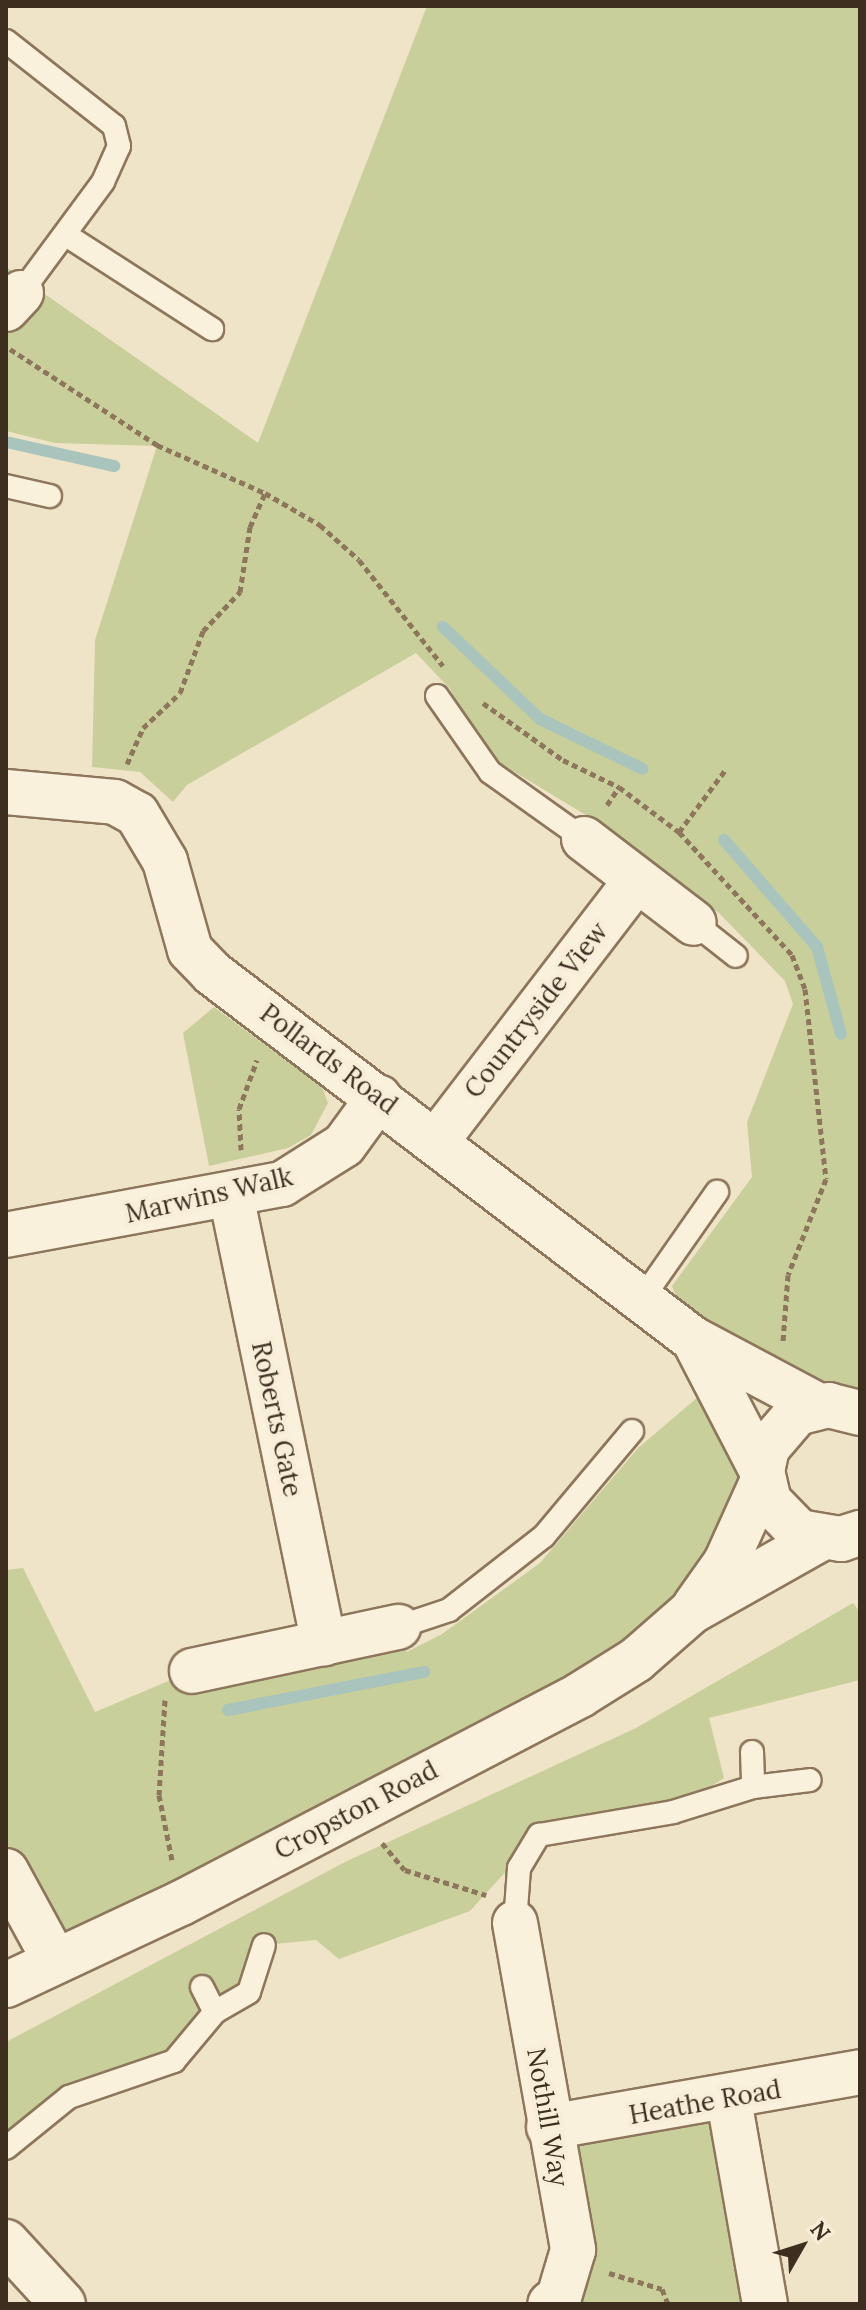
<!DOCTYPE html>
<html>
<head>
<meta charset="utf-8">
<style>
  body { margin:0 }
  #map { position:relative; width:866px; height:2310px; overflow:hidden; background:#f0e4c8; font-family:Lora,serif }
  div>[style] { position:absolute }
  .green>* { inset:0; background:#c9cf9b }
  .stream>* { height:12px; margin:-6px; padding:0 6px; transform-origin:6px; border-radius:6px; background:#a9c4bc }
  .path>* { height:5px; margin-top:-2.5px; transform-origin:0; background:repeating-linear-gradient(90deg,#8d765c 0 6px,transparent 0 10px) }
  .roads { filter:drop-shadow(2px 0 #8d765c) drop-shadow(-2px 0 #8d765c) drop-shadow(0 2px #8d765c) drop-shadow(0 -2px #8d765c) }
  .service>* { height:22px; margin:-11px; padding:0 11px; transform-origin:11px; border-radius:11px; background:#faf1dc }
  .minor>* { height:44px; margin:-22px; padding:0 22px; transform-origin:22px; border-radius:22px; background:#faf1dc }
  .tertiary>* { height:44px; margin:-22px; padding:0 22px; transform-origin:22px; border-radius:22px; background:#faf1dc }
  span { translate:-50% -50%; white-space:nowrap; text-align:center; line-height:1.15; -webkit-text-stroke:8px #f7eed8; paint-order:stroke }
  .street-label { font-size:26px; color:#3d2e20 }
  .frame { position:absolute; inset:0; border:8px solid #3d2e20; pointer-events:none }
  .north { position:absolute; left:762px; top:2206px; width:80px; height:80px; -webkit-text-stroke:6px #f7eed8; paint-order:stroke; rotate:51deg; font-size:22px; font-weight:700; line-height:32px; text-align:center; color:#3d2e20 }
  .north::after { content:''; display:block; margin:auto; width:28px; height:36px; background:#3d2e20; clip-path:polygon(50% 0,100% 100%,50% 72%,0 100%) }
</style>
</head>
<body>
<div id="map">
  <div class="green">
    <div style="clip-path:polygon(427px 6px,860px 6px,860px 1406px,693px 1339px,672px 1286px,752px 1177px,747px 1122px,793px 1004px,785px 981px,719px 913px,589px 817px,503px 765px,470px 728px,450px 689px,416px 653px,187px 785px,173px 802px,140px 772px,92px 767px,95px 640px,157px 446px,55px 443px,6px 431px,6px 267px,258px 443px)"></div>
    <div style="clip-path:polygon(214px 1007px,322px 1087px,328px 1103px,311px 1135px,288px 1148px,209px 1166px,183px 1033px)"></div>
    <div style="clip-path:polygon(718px 1380px,762px 1471px,692px 1611px,55px 1961px,6px 1871px,6px 1570px,23px 1568px,95px 1712px,192px 1671px,398px 1627px,407px 1652px,442px 1634px,540px 1563px,638px 1448px)"></div>
    <div style="clip-path:polygon(853px 1603px,860px 1612px,860px 1680px,709px 1718px,724px 1778px,673px 1812px,539px 1835px,470px 1911px,339px 1959px,316px 1940px,264px 1945px,249px 1992px,174px 2061px,69px 2097px,6px 2148px,6px 2042px,347px 1861px,636px 1728px)"></div>
    <div style="clip-path:polygon(719px 2113px,770px 2304px,573px 2304px,560px 2126px)"></div>
  </div>
  <div class="stream">
    <div style="left:6px;top:442px;width:111px;rotate:12.5deg"></div>
    <div style="left:443px;top:627px;width:134px;rotate:43.5deg"></div>
    <div style="left:540px;top:719px;width:114px;rotate:25.9deg"></div>
    <div style="left:724px;top:840px;width:142px;rotate:49deg"></div>
    <div style="left:817px;top:947px;width:90px;rotate:74.6deg"></div>
    <div style="left:228px;top:1710px;width:200px;rotate:-11deg"></div>
  </div>
  <div class="path">
    <div style="left:10px;top:349px;width:176px;rotate:33.1deg"></div>
    <div style="left:157px;top:445px;width:118px;rotate:24deg"></div>
    <div style="left:265px;top:493px;width:64px;rotate:30.2deg"></div>
    <div style="left:320px;top:525px;width:52px;rotate:41.9deg"></div>
    <div style="left:359px;top:560px;width:135px;rotate:51.6deg"></div>
    <div style="left:483px;top:703px;width:98px;rotate:35.5deg"></div>
    <div style="left:563px;top:760px;width:62px;rotate:25.7deg"></div>
    <div style="left:619px;top:787px;width:75px;rotate:36.9deg"></div>
    <div style="left:679px;top:832px;width:167px;rotate:47.4deg"></div>
    <div style="left:792px;top:955px;width:36px;rotate:69deg"></div>
    <div style="left:805px;top:989px;width:191px;rotate:83.7deg"></div>
    <div style="left:826px;top:1179px;width:103px;rotate:111.6deg"></div>
    <div style="left:788px;top:1275px;width:67px;rotate:94.3deg"></div>
    <div style="left:127px;top:764px;width:39px;rotate:-66deg"></div>
    <div style="left:143px;top:728px;width:51px;rotate:-43.4deg"></div>
    <div style="left:180px;top:693px;width:66px;rotate:-69.6deg"></div>
    <div style="left:203px;top:631px;width:54px;rotate:-46.5deg"></div>
    <div style="left:240px;top:592px;width:66px;rotate:-81.3deg"></div>
    <div style="left:250px;top:527px;width:37px;rotate:-66deg"></div>
    <div style="left:607px;top:805px;width:22px;rotate:-56deg"></div>
    <div style="left:679px;top:832px;width:79px;rotate:-53.3deg"></div>
    <div style="left:241px;top:1150px;width:41px;rotate:-92.8deg"></div>
    <div style="left:239px;top:1109px;width:52px;rotate:-69.8deg"></div>
    <div style="left:165px;top:1700px;width:95px;rotate:93.6deg"></div>
    <div style="left:159px;top:1795px;width:66px;rotate:78.7deg"></div>
    <div style="left:382px;top:1843px;width:35px;rotate:50deg"></div>
    <div style="left:405px;top:1870px;width:85px;rotate:17.2deg"></div>
    <div style="left:609px;top:2273px;width:55px;rotate:16.8deg"></div>
    <div style="left:662px;top:2289px;width:16px;rotate:68deg"></div>
  </div>
  <div class="roads">
    <div class="service">
      <div style="left:6px;top:41px;width:137px;rotate:38.2deg"></div>
      <div style="left:114px;top:126px;width:21px;rotate:76deg"></div>
      <div style="left:119px;top:146px;width:39px;rotate:114deg"></div>
      <div style="left:103px;top:182px;width:138px;rotate:126.5deg"></div>
      <div style="left:66px;top:235px;width:174px;rotate:32.8deg"></div>
      <div style="left:6px;top:486px;width:45px;rotate:12.8deg"></div>
      <div style="left:437px;top:696px;width:93px;rotate:55.1deg"></div>
      <div style="left:490px;top:772px;width:115px;rotate:35.5deg"></div>
      <div style="left:694px;top:923px;width:53px;rotate:38.2deg"></div>
      <div style="left:642px;top:1299px;width:131px;rotate:-55deg"></div>
      <div style="left:398px;top:1627px;width:54px;rotate:-18.4deg"></div>
      <div style="left:449px;top:1610px;width:120px;rotate:-37.9deg"></div>
      <div style="left:544px;top:1536px;width:137px;rotate:-50deg"></div>
      <div style="left:752px;top:1752px;width:35px;rotate:88deg"></div>
      <div style="left:515px;top:1923px;width:55px;rotate:-85.8deg"></div>
      <div style="left:519px;top:1868px;width:39px;rotate:-59deg"></div>
      <div style="left:539px;top:1835px;width:136px;rotate:-9.7deg"></div>
      <div style="left:673px;top:1812px;width:84px;rotate:-17.4deg"></div>
      <div style="left:753px;top:1787px;width:57px;rotate:-7deg"></div>
      <div style="left:202px;top:1987px;width:28px;rotate:63deg"></div>
      <div style="left:6px;top:2148px;width:81px;rotate:-39deg"></div>
      <div style="left:69px;top:2097px;width:111px;rotate:-18.9deg"></div>
      <div style="left:174px;top:2061px;width:64px;rotate:-50.1deg"></div>
      <div style="left:215px;top:2012px;width:39px;rotate:-30deg"></div>
      <div style="left:249px;top:1992px;width:49px;rotate:-72.3deg"></div>
    </div>
    <div class="minor">
      <div style="left:6px;top:309px;width:22px;rotate:-47deg"></div>
      <div style="left:6px;top:792px;width:109px;rotate:5.2deg"></div>
      <div style="left:115px;top:802px;width:25px;rotate:29deg"></div>
      <div style="left:137px;top:814px;width:55px;rotate:59.2deg"></div>
      <div style="left:165px;top:861px;width:92px;rotate:74.3deg"></div>
      <div style="left:190px;top:950px;width:32px;rotate:46deg"></div>
      <div style="left:212px;top:973px;width:604px;rotate:37.27deg"></div>
      <div style="left:693px;top:1339px;width:143px;rotate:28deg"></div>
      <div style="left:584px;top:839px;width:138px;rotate:37.4deg"></div>
      <div style="left:437px;top:1140px;width:327px;rotate:-52.5deg"></div>
      <div style="left:231px;top:1195px;width:458px;rotate:78.3deg"></div>
      <div style="left:6px;top:1235px;width:281px;rotate:-10.5deg"></div>
      <div style="left:282px;top:1184px;width:73px;rotate:-32.2deg"></div>
      <div style="left:344px;top:1145px;width:59px;rotate:-53.9deg"></div>
      <div style="left:695px;top:1342px;width:145px;rotate:62.6deg"></div>
      <div style="left:192px;top:1671px;width:211px;rotate:-12.1deg"></div>
      <div style="left:6px;top:1871px;width:102px;rotate:61.4deg"></div>
      <div style="left:515px;top:1923px;width:332px;rotate:79.9deg"></div>
      <div style="left:573px;top:2250px;width:49px;rotate:106.6deg"></div>
      <div style="left:559px;top:2297px;width:11px;rotate:142deg"></div>
      <div style="left:729px;top:2100px;width:207px;rotate:80deg"></div>
      <div style="left:549px;top:2127px;width:316px;rotate:-10deg"></div>
      <div style="left:6px;top:2242px;width:84px;rotate:47.4deg"></div>
    </div>
    <div class="tertiary">
      <div style="left:860px;top:1413px;width:32px;rotate:-166deg"></div>
      <div style="left:829px;top:1405px;width:33px;rotate:166deg"></div>
      <div style="left:797px;top:1413px;width:46px;rotate:130.6deg"></div>
      <div style="left:767px;top:1448px;width:24px;rotate:102deg"></div>
      <div style="left:762px;top:1471px;width:31px;rotate:77deg"></div>
      <div style="left:769px;top:1501px;width:43px;rotate:45.9deg"></div>
      <div style="left:799px;top:1532px;width:43px;rotate:9.5deg"></div>
      <div style="left:841px;top:1539px;width:20px;rotate:-18deg"></div>
      <div style="left:695px;top:1606px;width:54px;rotate:-54.8deg"></div>
      <div style="left:726px;top:1562px;width:90px;rotate:-65.7deg"></div>
      <div style="left:6px;top:1985px;width:193px;rotate:-25.1deg"></div>
      <div style="left:181px;top:1903px;width:450px;rotate:-27.5deg"></div>
      <div style="left:580px;top:1695px;width:66px;rotate:-32deg"></div>
      <div style="left:636px;top:1660px;width:74px;rotate:-41.2deg"></div>
      <div style="left:692px;top:1611px;width:147px;rotate:-29.4deg"></div>
    </div>
  </div>
  <div class="street-label">
    <span style="left:536px;top:1010px;rotate:-52deg">Countryside View</span>
    <span style="left:329px;top:1059px;rotate:37deg">Pollards Road</span>
    <span style="left:209px;top:1195px;rotate:-13deg">Marwins Walk</span>
    <span style="left:277px;top:1419px;rotate:78deg">Roberts Gate</span>
    <span style="left:356px;top:1810px;rotate:-28deg">Cropston Road</span>
    <span style="left:705px;top:2102px;rotate:-10deg">Heathe Road</span>
    <span style="left:548px;top:2117px;rotate:80deg">Nothill Way</span>
  </div>
  <div class="frame"></div>
  <div class="north">N</div>
</div>
</body>
</html>
